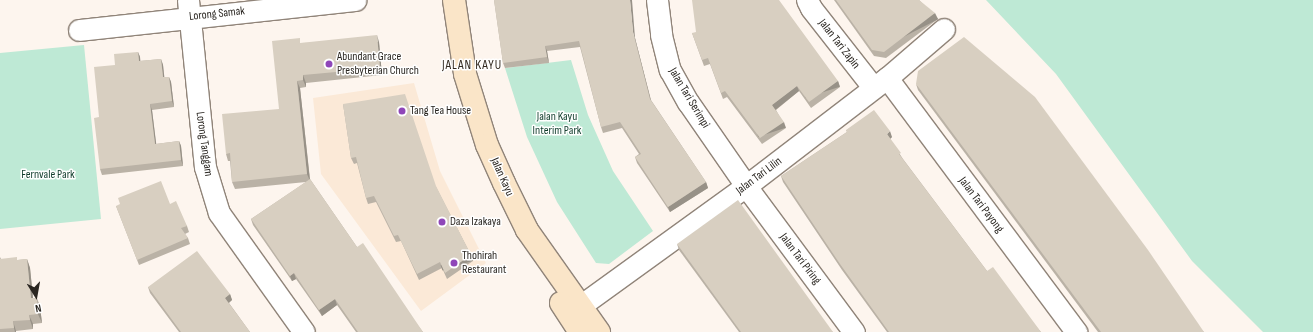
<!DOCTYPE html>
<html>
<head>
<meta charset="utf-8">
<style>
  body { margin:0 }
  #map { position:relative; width:1313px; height:332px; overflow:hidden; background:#fdf5ee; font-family:"Sofia Sans Condensed",sans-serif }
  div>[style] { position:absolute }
  .built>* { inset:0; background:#fbe9d7 }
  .green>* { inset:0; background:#bee9d5 }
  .roads { filter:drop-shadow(1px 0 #908479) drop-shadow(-1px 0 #908479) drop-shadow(0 1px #908479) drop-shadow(0 -1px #908479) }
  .minor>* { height:21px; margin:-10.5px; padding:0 10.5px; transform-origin:10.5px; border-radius:10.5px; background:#fff }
  .secondary>* { height:22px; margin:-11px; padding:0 11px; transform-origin:11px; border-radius:11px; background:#fae5c8 }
  .wall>* { inset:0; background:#bab2a6 }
  .shaded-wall>* { inset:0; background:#979187; transform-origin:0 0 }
  .building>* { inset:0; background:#d8cfc1 }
  .dots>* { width:11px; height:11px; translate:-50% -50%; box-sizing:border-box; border:2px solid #fff; border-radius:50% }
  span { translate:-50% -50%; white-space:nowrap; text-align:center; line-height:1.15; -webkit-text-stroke:3px #fff; paint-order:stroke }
  .street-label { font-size:12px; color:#2a2621 }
  .poi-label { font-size:12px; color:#2a2621 }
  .left { translate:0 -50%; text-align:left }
  .park-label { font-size:12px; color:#0f3c2b }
  .neighbourhood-label { font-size:13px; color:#332a20; letter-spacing:1px }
  .north { position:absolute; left:16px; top:276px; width:40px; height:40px; -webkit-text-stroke:3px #fff; paint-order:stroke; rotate:169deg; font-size:11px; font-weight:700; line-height:16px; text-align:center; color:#2a2621 }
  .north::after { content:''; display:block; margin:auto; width:14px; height:18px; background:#2a2621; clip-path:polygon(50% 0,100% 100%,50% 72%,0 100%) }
</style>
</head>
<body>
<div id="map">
  <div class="built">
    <div style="clip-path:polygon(414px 83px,440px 171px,486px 263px,421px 311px,321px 174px,313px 98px)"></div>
  </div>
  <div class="green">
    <div style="clip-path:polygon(986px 0,1313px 0,1313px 332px,1263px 332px,1192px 261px,1056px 74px)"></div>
    <div style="clip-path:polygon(84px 45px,101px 219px,0 229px,0 53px)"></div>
    <div style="clip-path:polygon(571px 60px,588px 115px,613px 171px,653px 231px,609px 264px,596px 263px,557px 202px,527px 137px,505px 68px)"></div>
  </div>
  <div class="roads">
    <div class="minor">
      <div style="left:188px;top:0;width:168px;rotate:84.2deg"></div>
      <div style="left:205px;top:167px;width:48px;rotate:73.1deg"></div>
      <div style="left:219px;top:213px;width:146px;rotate:54.5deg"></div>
      <div style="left:657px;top:0;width:35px;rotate:83deg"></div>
      <div style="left:661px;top:35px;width:36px;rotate:76deg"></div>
      <div style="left:670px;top:70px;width:37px;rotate:61deg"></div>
      <div style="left:688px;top:102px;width:111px;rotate:55.3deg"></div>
      <div style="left:751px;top:193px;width:173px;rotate:53.5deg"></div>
      <div style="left:807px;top:0;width:9px;rotate:63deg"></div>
      <div style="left:811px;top:8px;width:100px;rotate:51.9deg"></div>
      <div style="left:79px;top:30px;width:278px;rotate:-6.2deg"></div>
      <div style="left:887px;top:78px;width:317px;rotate:53.3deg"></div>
      <div style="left:569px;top:314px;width:218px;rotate:-35.9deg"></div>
      <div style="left:746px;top:186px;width:178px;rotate:-37.5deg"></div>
      <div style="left:887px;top:78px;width:75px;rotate:-40.7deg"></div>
    </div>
    <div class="secondary">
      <div style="left:454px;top:0;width:75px;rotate:81.5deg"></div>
      <div style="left:465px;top:74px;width:74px;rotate:72.8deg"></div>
      <div style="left:487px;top:145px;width:42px;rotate:65.9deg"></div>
      <div style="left:504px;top:183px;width:52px;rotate:63.9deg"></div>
      <div style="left:527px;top:230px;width:125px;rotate:54.8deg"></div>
      <div style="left:561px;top:303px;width:35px;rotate:57deg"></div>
    </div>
  </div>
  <div class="wall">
    <div style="clip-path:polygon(494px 0,635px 38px,651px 100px,706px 182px,708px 188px,670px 212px,637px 163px,635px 157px,639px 154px,622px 128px,603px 133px,601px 127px,580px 47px,547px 51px,549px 63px,505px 68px,503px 63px)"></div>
    <div style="clip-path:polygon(834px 0,919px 0,938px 19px,886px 58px,874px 56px)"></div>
    <div style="clip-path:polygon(692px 33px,838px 81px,840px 87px,811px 108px,799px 91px,776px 110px,786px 128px,762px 144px,727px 97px,723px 99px,710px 64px,704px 66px)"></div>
    <div style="clip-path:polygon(379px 42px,382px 75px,306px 83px,306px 87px,300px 88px,310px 179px,357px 247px,423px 332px,356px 332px,337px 305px,322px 316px,296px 279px,292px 281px,253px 225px,251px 219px,306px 182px,235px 189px,232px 182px,230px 161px,228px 161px,226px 154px,279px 109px,301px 43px)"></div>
    <div style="clip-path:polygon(138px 52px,140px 57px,140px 61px,161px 59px,163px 65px,164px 77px,169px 77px,171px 82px,174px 107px,152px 110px,156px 144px,179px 141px,181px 146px,183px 166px,102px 175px,100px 169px,115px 65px)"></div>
    <div style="clip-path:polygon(916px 84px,1204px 332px,1098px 332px,918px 90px)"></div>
    <div style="clip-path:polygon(343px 104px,436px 187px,471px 255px,473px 261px,447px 279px,442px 268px,419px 280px,401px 241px,396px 242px,376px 202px,368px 204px,366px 198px,357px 163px,354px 164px,351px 158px)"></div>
    <div style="clip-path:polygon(846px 130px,892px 137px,890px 139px,903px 159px,987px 271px,1041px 332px,887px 332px,842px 270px,783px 182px,781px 176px,847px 132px)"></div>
    <div style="clip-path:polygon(170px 204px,187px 226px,189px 232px,185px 234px,188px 238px,190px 244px,139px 265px,116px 206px)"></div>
    <div style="clip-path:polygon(677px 244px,833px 332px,739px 332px,679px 250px)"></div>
    <div style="clip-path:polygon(0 257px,1px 259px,18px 260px,27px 259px,30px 268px,33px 298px,40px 307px,42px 323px,33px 324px,33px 329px,16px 331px,16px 332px,0 332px)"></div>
    <div style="clip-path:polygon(148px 287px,230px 294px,232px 300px,229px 303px,250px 332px,179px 332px,150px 293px)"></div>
  </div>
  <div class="shaded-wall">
    <div style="clip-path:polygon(630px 0,632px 0,635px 38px,652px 105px,650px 99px,633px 32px)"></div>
    <div style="left:935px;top:13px;width:7px;height:64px;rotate:63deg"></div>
    <div style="clip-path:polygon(377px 35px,379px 42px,382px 75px,380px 68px)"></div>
    <div style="clip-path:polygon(545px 46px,547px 51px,549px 63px,547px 57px)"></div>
    <div style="clip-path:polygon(138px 52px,140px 57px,141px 67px,139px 61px)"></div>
    <div style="clip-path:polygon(161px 59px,163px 65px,165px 83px,163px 77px)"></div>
    <div style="clip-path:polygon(303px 75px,306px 83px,306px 87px,303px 80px)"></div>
    <div style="clip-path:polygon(169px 77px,171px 82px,174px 107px,172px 101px)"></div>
    <div style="clip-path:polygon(297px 81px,300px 88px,310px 181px,307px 174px)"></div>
    <div style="left:838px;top:81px;width:6px;height:36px;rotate:72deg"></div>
    <div style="clip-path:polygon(797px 86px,799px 91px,774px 111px,772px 105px)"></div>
    <div style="clip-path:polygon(150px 104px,152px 110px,157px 150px,155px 144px)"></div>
    <div style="left:784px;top:122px;width:6px;height:29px;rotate:72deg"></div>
    <div style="clip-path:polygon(890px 131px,892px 137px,889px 140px,887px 134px)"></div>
    <div style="clip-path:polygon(179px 141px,181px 146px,183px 166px,181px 160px)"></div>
    <div style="clip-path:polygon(706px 182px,708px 188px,670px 212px,668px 207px)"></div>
    <div style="left:471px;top:255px;width:6px;height:32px;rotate:72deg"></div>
    <div style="clip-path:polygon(27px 259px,30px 268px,34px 308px,31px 298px)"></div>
    <div style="clip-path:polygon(294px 273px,296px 279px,292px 281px,290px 276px)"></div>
    <div style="clip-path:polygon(230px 294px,232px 300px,227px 304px,225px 298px)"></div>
    <div style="clip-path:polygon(37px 298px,40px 307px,42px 323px,38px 314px)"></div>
    <div style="clip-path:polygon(335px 299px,337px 305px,322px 316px,319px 310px)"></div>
    <div style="clip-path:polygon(29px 315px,33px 324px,33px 329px,30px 320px)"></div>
    <div style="clip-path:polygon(13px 321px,16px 331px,16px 332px,15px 332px,14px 328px)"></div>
  </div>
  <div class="building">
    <div style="clip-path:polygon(494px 0,630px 0,633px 32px,650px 99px,706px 182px,668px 207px,635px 157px,641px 154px,620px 122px,601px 127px,579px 41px,545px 46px,547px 57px,503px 63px)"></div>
    <div style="clip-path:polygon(692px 0,779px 0,838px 81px,809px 102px,797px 86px,772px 105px,784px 122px,760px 138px,725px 91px,721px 93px,708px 58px,702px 60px,692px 33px,696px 32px)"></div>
    <div style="clip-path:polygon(836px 0,919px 0,935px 13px,884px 52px,872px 50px)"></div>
    <div style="clip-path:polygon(377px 35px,380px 68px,303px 75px,303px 80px,297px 81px,307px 174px,232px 182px,230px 153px,226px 154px,222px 114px,279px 109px,272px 41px,300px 38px,300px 43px)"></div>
    <div style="clip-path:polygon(964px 37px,1035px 97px,1148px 250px,1204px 332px,1101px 332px,916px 84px,918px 71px)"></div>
    <div style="clip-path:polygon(138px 52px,139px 61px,161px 59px,163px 77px,169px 77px,172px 101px,150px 104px,155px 144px,179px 141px,181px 160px,100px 169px,94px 118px,99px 117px,94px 67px,115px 65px,114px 54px)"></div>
    <div style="clip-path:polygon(405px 94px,436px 186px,471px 255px,445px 273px,440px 262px,417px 274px,398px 235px,394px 236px,374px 196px,366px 198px,356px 157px,351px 158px,343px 104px)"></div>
    <div style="clip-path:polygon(874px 110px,890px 131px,887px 134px,901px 153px,899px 154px,987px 271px,993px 267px,1041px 332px,889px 332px,840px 264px,781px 176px,847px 132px,846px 130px)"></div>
    <div style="clip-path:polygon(310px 179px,357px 247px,363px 243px,423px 332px,358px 332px,335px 299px,319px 310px,294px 273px,290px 276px,251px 219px)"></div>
    <div style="clip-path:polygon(161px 181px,170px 204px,176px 201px,187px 226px,181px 228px,188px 238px,137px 260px,116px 206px,120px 204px,118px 198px)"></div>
    <div style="clip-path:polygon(738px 200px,833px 332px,741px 332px,677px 244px)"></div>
    <div style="clip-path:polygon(197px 251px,230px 294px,225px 298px,250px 332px,181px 332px,148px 287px)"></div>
    <div style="clip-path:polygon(0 257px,0 259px,17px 257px,17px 260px,27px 259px,31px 298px,37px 298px,38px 314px,29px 315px,30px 320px,13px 321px,14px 328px,0 329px)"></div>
  </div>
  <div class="dots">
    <div style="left:329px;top:64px;background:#8f46b9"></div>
    <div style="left:402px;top:111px;background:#8f46b9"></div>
    <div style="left:442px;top:222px;background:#8f46b9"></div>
    <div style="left:454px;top:263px;background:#8f46b9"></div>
  </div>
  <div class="street-label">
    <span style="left:217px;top:14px;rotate:-6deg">Lorong Samak</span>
    <span style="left:839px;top:44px;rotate:52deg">Jalan Tari Zapin</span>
    <span style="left:689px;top:98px;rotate:59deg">Jalan Tari Serimpi</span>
    <span style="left:204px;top:144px;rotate:82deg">Lorong Tanggam</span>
    <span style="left:759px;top:176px;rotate:-37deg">Jalan Tari Lilin</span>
    <span style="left:502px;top:177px;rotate:66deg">Jalan Kayu</span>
    <span style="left:981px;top:205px;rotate:53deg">Jalan Tari Payong</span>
    <span style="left:800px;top:259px;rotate:53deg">Jalan Tari Piring</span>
  </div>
  <div class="poi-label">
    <span class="left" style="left:337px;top:64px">Abundant Grace<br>Presbyterian Church</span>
    <span class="left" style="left:410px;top:111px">Tang Tea House</span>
    <span class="left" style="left:450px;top:222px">Daza Izakaya</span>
    <span class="left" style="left:462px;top:263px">Thohirah<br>Restaurant</span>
  </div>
  <div class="park-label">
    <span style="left:557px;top:124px">Jalan Kayu<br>Interim Park</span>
    <span style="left:48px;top:175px">Fernvale Park</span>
  </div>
  <div class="neighbourhood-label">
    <span style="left:472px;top:65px">JALAN KAYU</span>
  </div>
  <div class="north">N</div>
</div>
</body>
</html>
